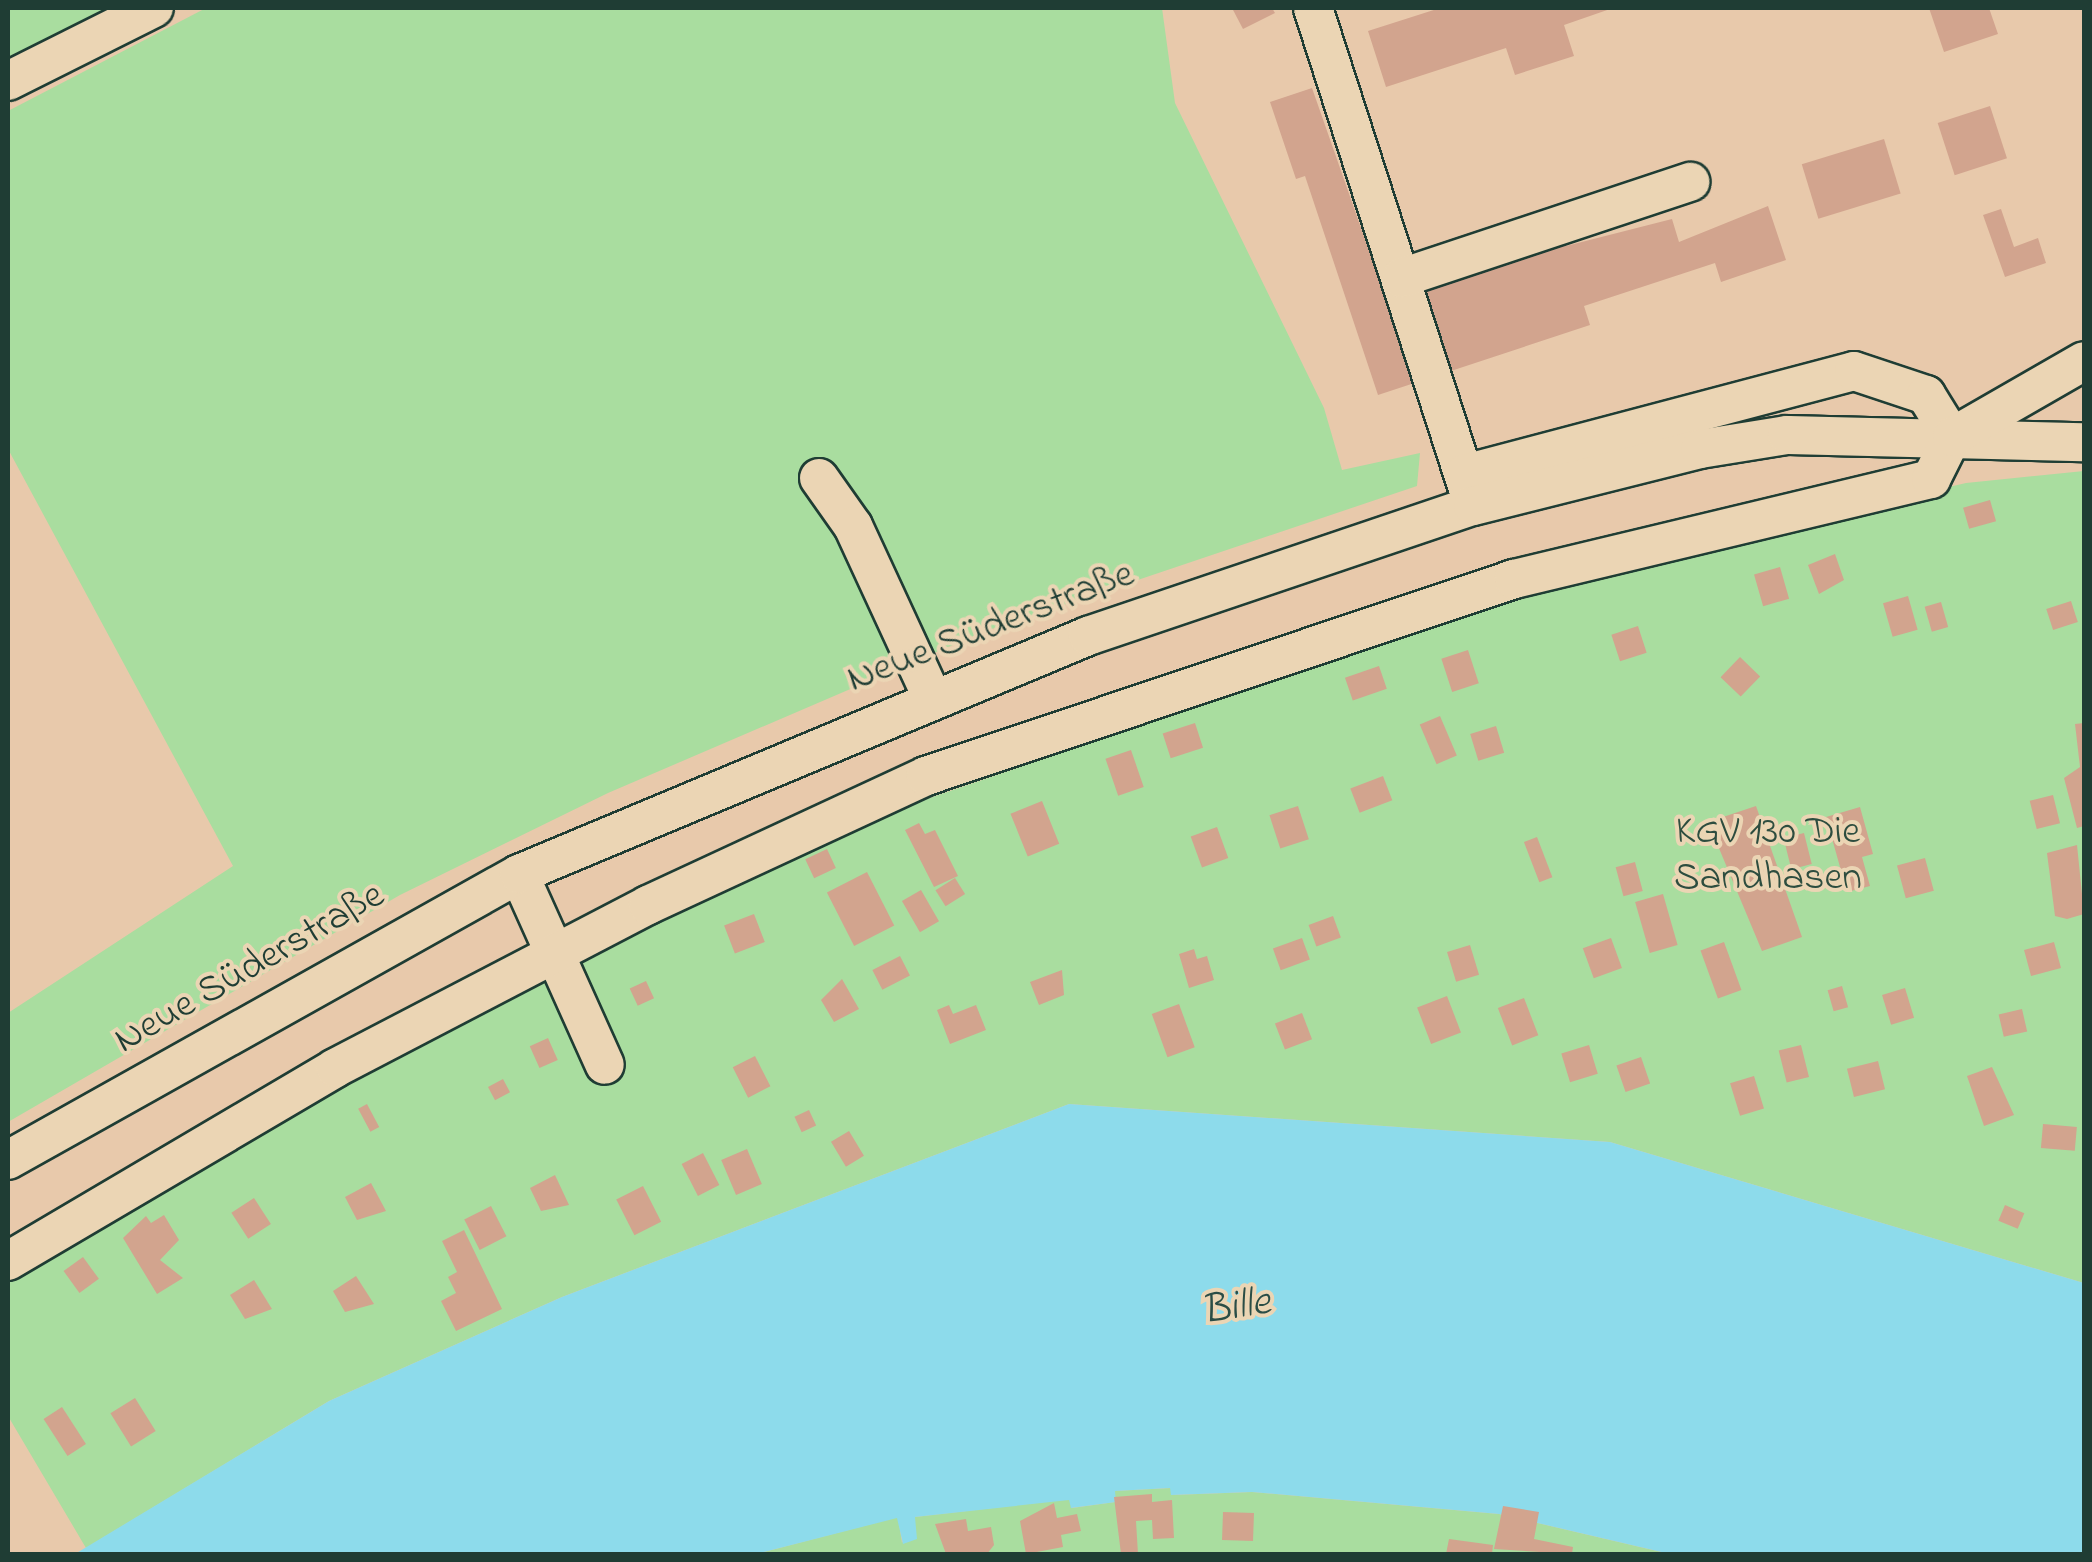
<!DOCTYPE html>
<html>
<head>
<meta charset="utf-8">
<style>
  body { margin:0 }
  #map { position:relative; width:2092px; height:1562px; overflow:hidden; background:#e8c9ab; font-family:"Indie Flower",sans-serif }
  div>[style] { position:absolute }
  .green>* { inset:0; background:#a9dd9f }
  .water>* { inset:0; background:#8ddbeb }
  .building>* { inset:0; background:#d2a48e; transform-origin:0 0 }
  .roads { filter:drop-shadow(2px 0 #1f3d34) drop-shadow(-2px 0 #1f3d34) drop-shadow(0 2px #1f3d34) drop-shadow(0 -2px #1f3d34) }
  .minor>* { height:38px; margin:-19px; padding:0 19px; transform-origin:19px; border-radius:19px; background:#ebd5b4 }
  span { translate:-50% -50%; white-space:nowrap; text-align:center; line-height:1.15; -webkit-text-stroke:8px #ebd5b4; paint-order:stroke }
  .street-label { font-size:40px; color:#1f3d34 }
  .park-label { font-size:40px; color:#2d4d3f }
  .water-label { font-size:42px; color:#2a4d46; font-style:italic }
  .frame { position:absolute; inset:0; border:10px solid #1f3d34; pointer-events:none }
</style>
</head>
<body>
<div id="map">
  <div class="green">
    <div style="clip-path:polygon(8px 8px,123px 8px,8px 68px)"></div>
    <div style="clip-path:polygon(206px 8px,1162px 8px,1175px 103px,1324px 408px,1342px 470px,1420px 453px,1417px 486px,983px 632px,608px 793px,400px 895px,8px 1122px,8px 1013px,233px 866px,8px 449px,8px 111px)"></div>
    <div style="clip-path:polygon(2084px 471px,2084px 1283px,1610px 1142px,1069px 1104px,562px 1297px,329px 1401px,86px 1548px,8px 1416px,8px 1268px,551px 965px,903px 807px,1605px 567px,1966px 483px)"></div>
    <div style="clip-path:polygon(1171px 1488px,1172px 1495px,1252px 1492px,1499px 1514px,1670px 1554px,756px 1554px,898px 1517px,902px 1543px,915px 1517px,1070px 1499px,1072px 1508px,1115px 1502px,1114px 1491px)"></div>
  </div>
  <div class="water">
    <div style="clip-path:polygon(1069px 1104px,1610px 1142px,2084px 1283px,2084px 1554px,1670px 1554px,1499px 1514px,1252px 1492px,1171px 1495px,1170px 1488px,1115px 1491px,1116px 1502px,1071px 1508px,1069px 1500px,915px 1517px,917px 1539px,903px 1544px,897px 1518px,756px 1554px,75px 1554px,329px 1401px,562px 1297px)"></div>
  </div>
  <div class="building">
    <div style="clip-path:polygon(1232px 8px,1272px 8px,1275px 13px,1243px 29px)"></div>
    <div style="clip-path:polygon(1440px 8px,1613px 8px,1564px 25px,1574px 56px,1515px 75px,1506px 48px,1386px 87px,1368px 31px)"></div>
    <div style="clip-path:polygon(1929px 8px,1989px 8px,1998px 34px,1944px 52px)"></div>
    <div style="clip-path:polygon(1312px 88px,1396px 328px,1422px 319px,1409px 278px,1559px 228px,1566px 246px,1672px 219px,1679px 242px,1768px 206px,1786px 260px,1721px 282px,1715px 263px,1584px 306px,1590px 325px,1378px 395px,1305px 176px,1296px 179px,1270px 102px)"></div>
    <div style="left:1990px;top:106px;width:55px;height:55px;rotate:72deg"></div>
    <div style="left:1884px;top:139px;width:57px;height:86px;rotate:73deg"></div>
    <div style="clip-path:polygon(2001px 209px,2014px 247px,2038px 238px,2046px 263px,2005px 277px,1983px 215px)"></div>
    <div style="left:1990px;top:500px;width:22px;height:28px;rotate:74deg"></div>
    <div style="clip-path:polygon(1835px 554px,1844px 580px,1819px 594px,1808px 565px)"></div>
    <div style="left:1780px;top:567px;width:33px;height:27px;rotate:74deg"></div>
    <div style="left:1908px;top:596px;width:35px;height:26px;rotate:74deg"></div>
    <div style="left:2071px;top:601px;width:22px;height:26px;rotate:72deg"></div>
    <div style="left:1941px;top:602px;width:26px;height:17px;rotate:74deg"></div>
    <div style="left:1638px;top:626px;width:28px;height:28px;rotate:72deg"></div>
    <div style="left:1468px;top:650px;width:35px;height:28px;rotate:72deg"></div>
    <div style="left:1740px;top:657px;width:28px;height:28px;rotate:44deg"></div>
    <div style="left:1379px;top:666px;width:24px;height:36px;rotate:71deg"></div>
    <div style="left:1440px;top:716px;width:43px;height:22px;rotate:67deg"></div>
    <div style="left:1195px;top:723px;width:26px;height:34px;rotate:72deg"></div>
    <div style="clip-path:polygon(2084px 723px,2084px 826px,2077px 828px,2064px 778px,2080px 767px,2075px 724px)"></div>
    <div style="left:1496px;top:726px;width:28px;height:27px;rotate:73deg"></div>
    <div style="left:1131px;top:750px;width:39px;height:27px;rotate:71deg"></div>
    <div style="left:1383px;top:776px;width:26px;height:35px;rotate:69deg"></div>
    <div style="left:2053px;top:795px;width:29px;height:24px;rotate:76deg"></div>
    <div style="left:1042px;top:801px;width:46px;height:34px;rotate:68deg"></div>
    <div style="left:1298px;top:806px;width:35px;height:30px;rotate:72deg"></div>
    <div style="clip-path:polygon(1756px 806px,1802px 937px,1762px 951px,1708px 822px)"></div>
    <div style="clip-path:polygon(1860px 807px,1873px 854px,1862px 857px,1870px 886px,1847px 892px,1826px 817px)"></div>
    <div style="clip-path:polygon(919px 823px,925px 834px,935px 830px,958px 876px,934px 887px,905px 830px)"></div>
    <div style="left:1217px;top:827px;width:33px;height:28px;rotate:70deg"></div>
    <div style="left:1804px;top:833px;width:32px;height:21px;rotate:76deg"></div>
    <div style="left:1537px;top:837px;width:43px;height:14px;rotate:69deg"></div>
    <div style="clip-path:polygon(2077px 845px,2084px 914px,2067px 919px,2055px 916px,2047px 853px)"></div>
    <div style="left:827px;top:849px;width:21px;height:24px;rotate:65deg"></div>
    <div style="left:1925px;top:858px;width:34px;height:29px;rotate:75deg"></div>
    <div style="left:1635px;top:862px;width:30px;height:20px;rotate:75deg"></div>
    <div style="left:867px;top:872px;width:60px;height:45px;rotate:63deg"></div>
    <div style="left:955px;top:878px;width:19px;height:23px;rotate:58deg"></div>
    <div style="left:921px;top:890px;width:36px;height:22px;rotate:60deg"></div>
    <div style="left:1663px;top:894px;width:53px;height:29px;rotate:74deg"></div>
    <div style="left:754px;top:914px;width:30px;height:32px;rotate:69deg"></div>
    <div style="left:1333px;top:916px;width:23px;height:26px;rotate:70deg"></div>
    <div style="left:1302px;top:938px;width:23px;height:31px;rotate:70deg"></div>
    <div style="left:1611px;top:938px;width:32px;height:30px;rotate:70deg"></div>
    <div style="left:1724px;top:942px;width:51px;height:25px;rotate:70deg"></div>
    <div style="left:2054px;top:942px;width:27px;height:31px;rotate:75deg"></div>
    <div style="left:1470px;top:945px;width:31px;height:24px;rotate:73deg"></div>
    <div style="clip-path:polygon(1194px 949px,1197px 959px,1207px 956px,1214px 980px,1189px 988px,1179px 954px)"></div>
    <div style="left:900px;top:956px;width:22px;height:31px;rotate:63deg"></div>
    <div style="clip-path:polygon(1062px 970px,1064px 995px,1039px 1005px,1030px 982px)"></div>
    <div style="clip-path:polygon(842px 979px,859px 1009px,834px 1022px,821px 1000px)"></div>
    <div style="left:646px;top:981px;width:19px;height:18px;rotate:65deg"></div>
    <div style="left:1842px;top:986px;width:22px;height:15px;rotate:74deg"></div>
    <div style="left:1905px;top:988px;width:31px;height:24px;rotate:73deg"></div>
    <div style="left:1447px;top:996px;width:39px;height:32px;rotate:69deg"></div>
    <div style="left:1524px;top:998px;width:40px;height:28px;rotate:69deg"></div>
    <div style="left:1179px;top:1004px;width:46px;height:29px;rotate:70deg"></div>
    <div style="clip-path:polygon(949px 1005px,953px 1014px,976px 1005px,986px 1030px,950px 1044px,937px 1010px)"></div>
    <div style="left:2022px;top:1009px;width:23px;height:24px;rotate:77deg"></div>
    <div style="left:1302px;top:1013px;width:28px;height:29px;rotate:69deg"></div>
    <div style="left:548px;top:1038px;width:24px;height:20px;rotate:66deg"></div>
    <div style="left:1589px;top:1045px;width:30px;height:29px;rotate:73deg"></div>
    <div style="left:1801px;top:1045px;width:33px;height:23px;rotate:76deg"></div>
    <div style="left:755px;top:1056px;width:34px;height:25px;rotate:63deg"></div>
    <div style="left:1641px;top:1057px;width:28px;height:26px;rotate:71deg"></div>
    <div style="left:1878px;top:1061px;width:29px;height:32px;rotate:76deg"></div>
    <div style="clip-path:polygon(1992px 1067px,2014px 1115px,1984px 1126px,1967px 1076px)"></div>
    <div style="left:1754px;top:1076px;width:34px;height:25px;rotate:73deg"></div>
    <div style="left:503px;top:1079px;width:15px;height:17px;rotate:62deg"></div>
    <div style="left:367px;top:1104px;width:26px;height:10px;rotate:62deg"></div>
    <div style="left:809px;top:1110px;width:17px;height:16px;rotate:65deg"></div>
    <div style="left:2043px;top:1124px;width:34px;height:24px;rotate:5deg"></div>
    <div style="left:849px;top:1131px;width:29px;height:21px;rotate:59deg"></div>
    <div style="left:747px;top:1149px;width:38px;height:28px;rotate:67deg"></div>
    <div style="left:703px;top:1153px;width:36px;height:24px;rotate:63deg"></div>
    <div style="clip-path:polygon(555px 1175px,569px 1205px,541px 1211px,530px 1188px)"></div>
    <div style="clip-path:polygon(371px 1183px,386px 1211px,357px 1220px,345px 1197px)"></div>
    <div style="left:643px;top:1186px;width:40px;height:30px;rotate:63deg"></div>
    <div style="left:254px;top:1198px;width:31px;height:27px;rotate:57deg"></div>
    <div style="left:2005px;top:1205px;width:21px;height:17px;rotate:23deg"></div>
    <div style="left:491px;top:1206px;width:34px;height:30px;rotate:63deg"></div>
    <div style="clip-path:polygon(164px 1215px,179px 1240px,160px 1260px,183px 1278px,157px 1294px,123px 1238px,146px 1216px,151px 1223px)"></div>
    <div style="clip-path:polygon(464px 1230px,502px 1309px,456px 1331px,441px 1301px,456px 1293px,448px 1277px,457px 1272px,442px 1241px)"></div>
    <div style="left:83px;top:1257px;width:27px;height:24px;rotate:54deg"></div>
    <div style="clip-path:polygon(356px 1276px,374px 1304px,345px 1312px,333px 1291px)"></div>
    <div style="clip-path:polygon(254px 1280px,272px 1309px,245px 1319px,230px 1295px)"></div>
    <div style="left:135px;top:1398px;width:39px;height:29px;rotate:58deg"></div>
    <div style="left:62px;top:1407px;width:44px;height:22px;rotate:57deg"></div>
    <div style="clip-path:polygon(1152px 1494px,1152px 1502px,1172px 1500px,1174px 1538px,1153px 1539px,1152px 1520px,1136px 1521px,1138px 1554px,1121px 1554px,1114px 1497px)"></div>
    <div style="clip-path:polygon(1054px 1503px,1057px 1518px,1077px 1514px,1081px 1531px,1061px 1535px,1063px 1547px,1026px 1554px,1020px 1521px)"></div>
    <div style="clip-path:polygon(1503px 1506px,1539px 1512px,1534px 1539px,1573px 1547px,1572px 1554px,1494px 1549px)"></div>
    <div style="left:1223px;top:1512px;width:31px;height:28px;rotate:2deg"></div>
    <div style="clip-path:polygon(966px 1519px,968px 1531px,991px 1527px,994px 1545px,987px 1554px,946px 1554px,935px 1524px)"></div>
    <div style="clip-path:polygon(1449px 1539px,1493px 1545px,1492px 1554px,1446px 1554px)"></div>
  </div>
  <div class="roads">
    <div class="minor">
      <div style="left:1313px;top:8px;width:512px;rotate:72.13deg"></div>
      <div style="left:8px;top:81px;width:163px;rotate:-26.6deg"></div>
      <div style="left:1401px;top:278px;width:305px;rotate:-18.4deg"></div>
      <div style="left:1464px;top:474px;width:403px;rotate:-14.8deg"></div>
      <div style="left:1854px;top:371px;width:76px;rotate:18.4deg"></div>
      <div style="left:1926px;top:395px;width:49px;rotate:58.2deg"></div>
      <div style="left:819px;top:478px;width:59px;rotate:54.7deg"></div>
      <div style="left:853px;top:526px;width:188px;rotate:65.2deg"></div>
      <div style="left:519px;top:874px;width:209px;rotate:65.8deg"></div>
      <div style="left:8px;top:1160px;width:586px;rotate:-29.24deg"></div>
      <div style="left:519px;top:874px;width:617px;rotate:-22.7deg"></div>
      <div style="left:1088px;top:636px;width:406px;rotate:-18.7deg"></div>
      <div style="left:1473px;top:506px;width:234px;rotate:-14.1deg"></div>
      <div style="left:1700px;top:449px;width:88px;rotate:-9.1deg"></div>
      <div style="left:1787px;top:435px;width:297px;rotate:1.4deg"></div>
      <div style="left:8px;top:1261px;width:380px;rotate:-30.5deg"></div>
      <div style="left:335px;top:1068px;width:353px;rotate:-27.5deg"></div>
      <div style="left:648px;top:905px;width:306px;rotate:-24.9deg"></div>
      <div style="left:926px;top:776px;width:620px;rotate:-18.52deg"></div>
      <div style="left:1514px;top:579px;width:429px;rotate:-13.5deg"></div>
      <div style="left:1931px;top:479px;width:47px;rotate:-63.4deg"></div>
      <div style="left:1952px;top:437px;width:152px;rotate:-29.9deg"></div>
    </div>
  </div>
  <div class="street-label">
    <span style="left:991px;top:628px;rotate:-21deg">Neue Süderstraße</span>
    <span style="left:250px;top:969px;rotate:-30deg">Neue Süderstraße</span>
  </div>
  <div class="park-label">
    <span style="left:1768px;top:856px">KGV 130 Die<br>Sandhasen</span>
  </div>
  <div class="water-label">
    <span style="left:1236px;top:1308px;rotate:-9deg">Bille</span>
  </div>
  <div class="frame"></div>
</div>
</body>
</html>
